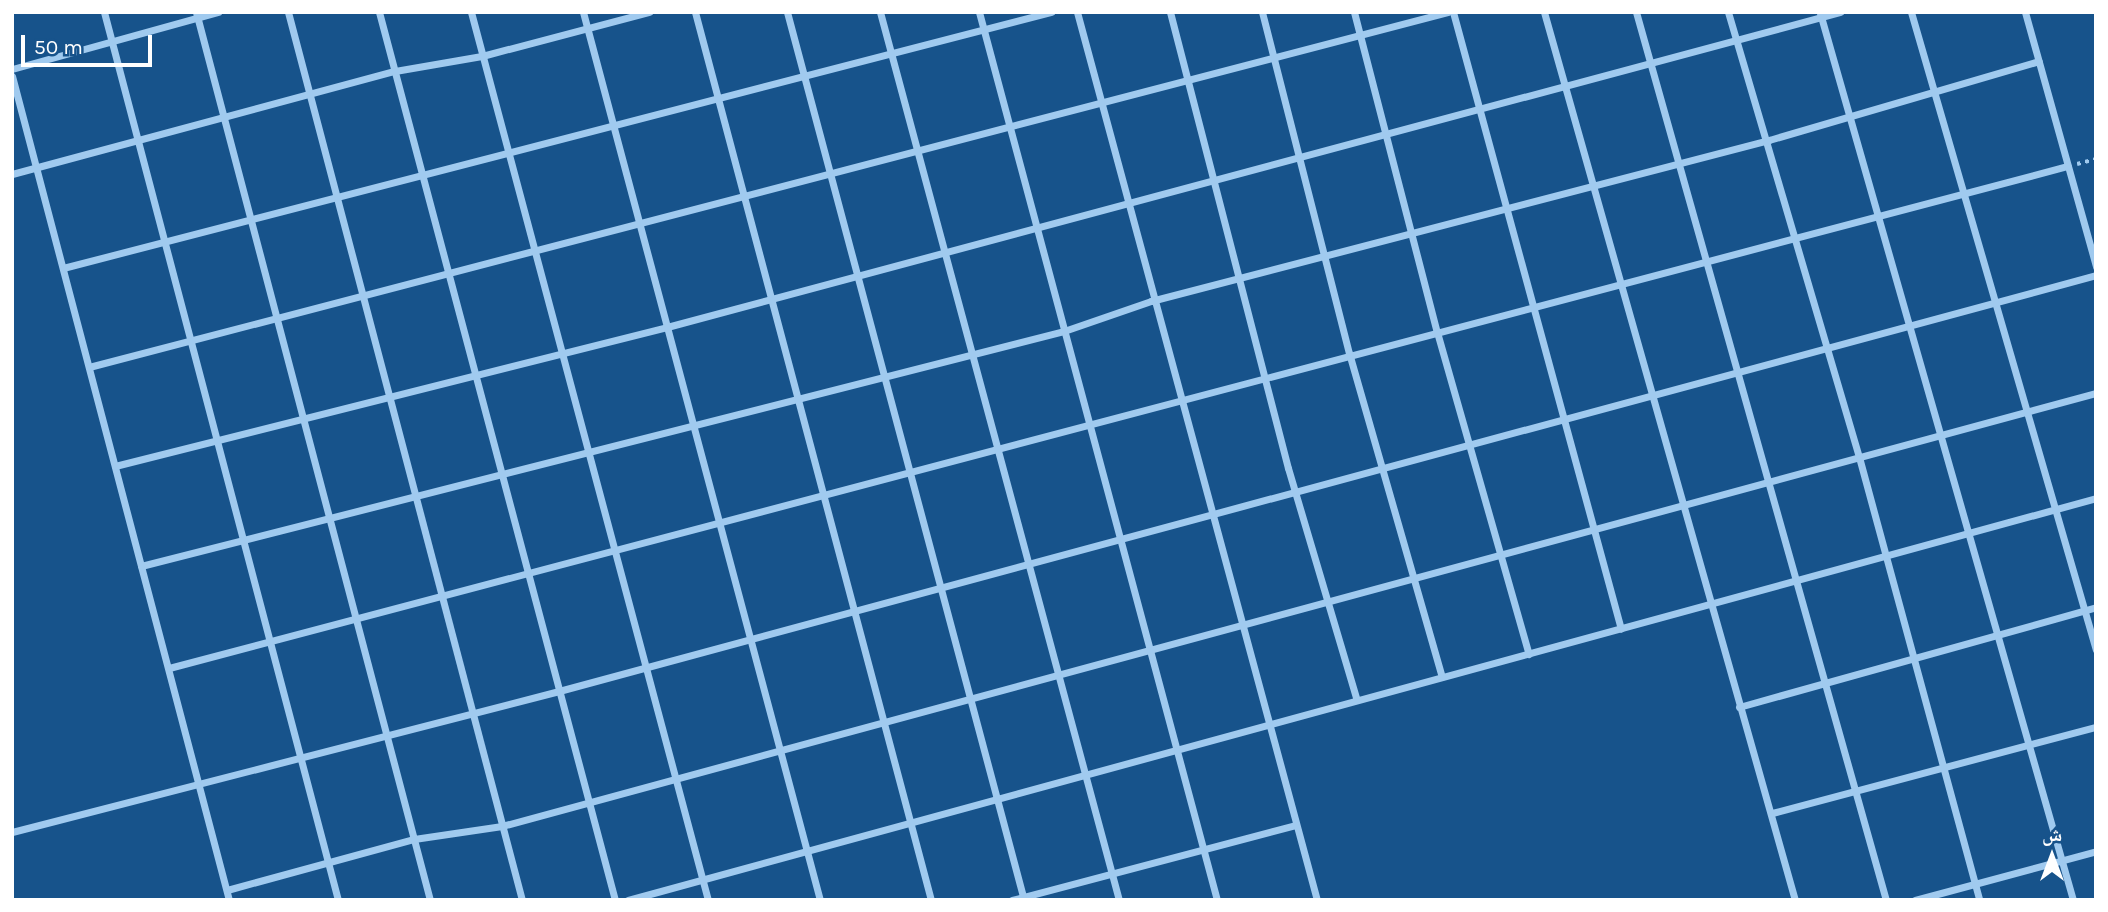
<!DOCTYPE html>
<html>
<head>
<meta charset="utf-8">
<style>
  body { margin:0 }
  #map { position:relative; width:2108px; height:912px; overflow:hidden; background:#17538b; font-family:Karla,"Noto Naskh Arabic",sans-serif }
  div>[style] { position:absolute }
  .path>* { height:3.5px; margin-top:-1.75px; transform-origin:0; background:repeating-linear-gradient(90deg,#a0caef 0 3.5px,transparent 0 8.5px) }
  .street>* { height:7px; margin:-3.5px; padding:0 3.5px; transform-origin:3.5px; border-radius:3.5px; background:#a0caef }
  span { translate:-50% -50%; white-space:nowrap; text-align:center; line-height:1.15; -webkit-text-stroke:7px #17538b; paint-order:stroke }
  .frame { position:absolute; inset:0; border:14px solid #fff; pointer-events:none }
  .north { position:absolute; left:2017px; top:821px; width:70px; height:70px; -webkit-text-stroke:5px #17538b; paint-order:stroke; rotate:0deg; font-size:19px; font-weight:700; line-height:28px; text-align:center; color:#fff }
  .north::after { content:''; display:block; margin:auto; width:24px; height:32px; background:#fff; clip-path:polygon(50% 0,100% 100%,50% 72%,0 100%) }
  .scale { position:absolute; left:21px; top:35px; width:131px; height:32px; box-sizing:border-box; border:4px solid #fff; border-top:0; padding-left:9px; font-size:21px; line-height:24px; white-space:nowrap; color:#fff; -webkit-text-stroke:5px #17538b; paint-order:stroke }
</style>
</head>
<body>
<div id="map">
  <div class="path">
    <div style="left:2077px;top:164px;width:20px;rotate:-15deg"></div>
  </div>
  <div class="street">
    <div style="left:104px;top:12px;width:918px;rotate:75.24deg"></div>
    <div style="left:196px;top:12px;width:918px;rotate:75.24deg"></div>
    <div style="left:288px;top:12px;width:918px;rotate:75.24deg"></div>
    <div style="left:379px;top:12px;width:919px;rotate:75.12deg"></div>
    <div style="left:471px;top:12px;width:919px;rotate:75.06deg"></div>
    <div style="left:583px;top:12px;width:919px;rotate:75.06deg"></div>
    <div style="left:695px;top:12px;width:919px;rotate:75.12deg"></div>
    <div style="left:787px;top:12px;width:919px;rotate:75.06deg"></div>
    <div style="left:880px;top:12px;width:920px;rotate:74.94deg"></div>
    <div style="left:979px;top:12px;width:919px;rotate:75deg"></div>
    <div style="left:1077px;top:12px;width:920px;rotate:74.88deg"></div>
    <div style="left:1170px;top:12px;width:471px;rotate:75.5deg"></div>
    <div style="left:1288px;top:468px;width:240px;rotate:73.5deg"></div>
    <div style="left:1262px;top:12px;width:352px;rotate:75.7deg"></div>
    <div style="left:1349px;top:353px;width:337px;rotate:74deg"></div>
    <div style="left:1354px;top:12px;width:331px;rotate:75.5deg"></div>
    <div style="left:1437px;top:332px;width:335px;rotate:74.1deg"></div>
    <div style="left:1453px;top:12px;width:639px;rotate:74.77deg"></div>
    <div style="left:1544px;top:12px;width:923px;rotate:74.22deg"></div>
    <div style="left:1636px;top:12px;width:923px;rotate:74.28deg"></div>
    <div style="left:1728px;top:12px;width:464px;rotate:73.6deg"></div>
    <div style="left:1859px;top:457px;width:459px;rotate:74.8deg"></div>
    <div style="left:1911px;top:12px;width:664px;rotate:73.83deg"></div>
    <div style="left:2025px;top:12px;width:265px;rotate:74.4deg"></div>
    <div style="left:1820px;top:13px;width:922px;rotate:74.08deg"></div>
    <div style="left:12px;top:69px;width:214px;rotate:-15.5deg"></div>
    <div style="left:12px;top:76px;width:852px;rotate:75.25deg"></div>
    <div style="left:12px;top:174px;width:397px;rotate:-15.1deg"></div>
    <div style="left:395px;top:71px;width:88px;rotate:-9.8deg"></div>
    <div style="left:482px;top:56px;width:173px;rotate:-14.8deg"></div>
    <div style="left:63px;top:268px;width:1021px;rotate:-14.53deg"></div>
    <div style="left:89px;top:367px;width:1405px;rotate:-14.64deg"></div>
    <div style="left:115px;top:466px;width:569px;rotate:-14.13deg"></div>
    <div style="left:667px;top:327px;width:1215px;rotate:-15.03deg"></div>
    <div style="left:141px;top:566px;width:952px;rotate:-14.28deg"></div>
    <div style="left:1064px;top:331px;width:92px;rotate:-19deg"></div>
    <div style="left:1151px;top:301px;width:639px;rotate:-14.6deg"></div>
    <div style="left:1769px;top:140px;width:281px;rotate:-16.3deg"></div>
    <div style="left:169px;top:668px;width:1964px;rotate:-14.81deg"></div>
    <div style="left:1739px;top:707px;width:371px;rotate:-15.6deg"></div>
    <div style="left:1772px;top:813px;width:335px;rotate:-14.9deg"></div>
    <div style="left:12px;top:832px;width:565px;rotate:-14.45deg"></div>
    <div style="left:559px;top:691px;width:1592px;rotate:-15.14deg"></div>
    <div style="left:227px;top:890px;width:194px;rotate:-15.3deg"></div>
    <div style="left:414px;top:839px;width:89px;rotate:-8.4deg"></div>
    <div style="left:502px;top:826px;width:1652px;rotate:-15.2deg"></div>
    <div style="left:628px;top:900px;width:1522px;rotate:-15.31deg"></div>
    <div style="left:1012px;top:900px;width:293px;rotate:-14.8deg"></div>
    <div style="left:1915px;top:900px;width:188px;rotate:-15.1deg"></div>
  </div>
  <div class="frame"></div>
  <div class="north">ش</div>
  <div class="scale">50 m</div>
</div>
</body>
</html>
